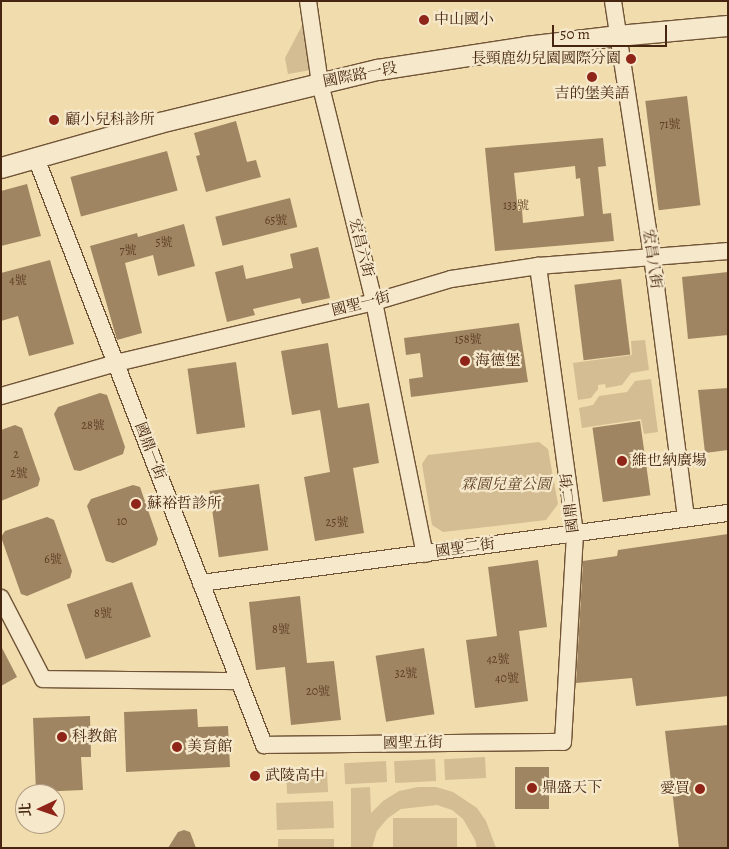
<!DOCTYPE html>
<html>
<head>
<meta charset="utf-8">
<style>
  body { margin:0 }
  #map { position:relative; width:729px; height:849px; overflow:hidden; background:#f1dcad; font-family:Alegreya,"Noto Serif TC",serif }
  div>[style] { position:absolute }
  .green>* { inset:0; background:#d4bd92; transform-origin:0 0 }
  .building>* { inset:0; background:#9f8562; transform-origin:0 0 }
  .roads { filter:drop-shadow(1px 0 #715437) drop-shadow(-1px 0 #715437) drop-shadow(0 1px #715437) drop-shadow(0 -1px #715437) }
  .minor>* { height:16px; margin:-8px; padding:0 8px; transform-origin:8px; border-radius:8px; background:#f6e8ca }
  .tertiary>* { height:20px; margin:-10px; padding:0 10px; transform-origin:10px; border-radius:10px; background:#f6e8ca }
  .dots>* { width:14px; height:14px; translate:-50% -50%; box-sizing:border-box; border:2px solid #f6e8ca; border-radius:50% }
  span { translate:-50% -50%; white-space:nowrap; text-align:center; line-height:1.15; -webkit-text-stroke:4.5px #f6e8ca; paint-order:stroke }
  .number-label { font-size:12px; color:#5c3e24 }
  .number-label span { -webkit-text-stroke-width:0 }
  .poi-label { font-size:15px; color:#462610 }
  .left { translate:0 -50%; text-align:left }
  .right { translate:-100% -50%; text-align:right }
  .street-label { font-size:15px; color:#462610 }
  .park-label { font-size:15px; color:#62442a; font-style:italic }
  .frame { position:absolute; inset:0; border:2px solid #462610; pointer-events:none }
  .north { position:absolute; left:15px; top:784px; width:50px; height:50px; box-sizing:border-box; background:#f6e8ca; border:1px solid #b09a80; border-radius:50%; rotate:267deg; font-size:14px; font-weight:700; line-height:20px; text-align:center; color:#462610 }
  .north::after { content:''; display:block; margin:auto; width:18px; height:22px; background:#8f2418; clip-path:polygon(50% 0,100% 100%,50% 72%,0 100%) }
  .scale { position:absolute; left:552px; top:25px; width:115px; height:22px; box-sizing:border-box; border:2px solid #462610; border-top:0; padding-left:6px; font-size:15px; line-height:18px; white-space:nowrap; color:#462610; -webkit-text-stroke:4px #f6e8ca; paint-order:stroke }
</style>
</head>
<body>
<div id="map">
  <div class="green">
    <div style="clip-path:polygon(306px 18px,311px 70px,288px 74px,285px 58px)"></div>
    <div style="clip-path:polygon(645px 340px,649px 370px,631px 373px,622px 385px,606px 388px,605px 384px,598px 385px,598px 389px,591px 398px,578px 400px,573px 363px,632px 355px,631px 341px)"></div>
    <div style="clip-path:polygon(651px 379px,658px 432px,644px 434px,641px 419px,582px 428px,579px 408px,593px 405px,599px 396px,627px 392px,635px 381px)"></div>
    <div style="clip-path:polygon(539px 442px,548px 449px,558px 504px,546px 520px,443px 532px,432px 525px,422px 464px,428px 455px)"></div>
    <div style="left:485px;top:757px;width:21px;height:41px;rotate:87deg"></div>
    <div style="left:435px;top:759px;width:22px;height:41px;rotate:87deg"></div>
    <div style="left:386px;top:761px;width:21px;height:42px;rotate:87deg"></div>
    <div style="left:327px;top:771px;width:21px;height:41px;rotate:87deg"></div>
    <div style="clip-path:polygon(370px 787px,371px 813px,383px 801px,399px 791px,418px 787px,436px 787px,453px 792px,477px 808px,486px 821px,496px 848px,477px 848px,475px 840px,463px 819px,452px 810px,437px 805px,401px 809px,388px 818px,377px 831px,372px 848px,351px 848px,351px 788px)"></div>
    <div style="left:333px;top:801px;width:27px;height:57px;rotate:88deg"></div>
    <div style="left:393px;top:818px;width:64px;height:30px"></div>
    <div style="left:334px;top:839px;width:9px;height:56px;rotate:90deg"></div>
  </div>
  <div class="building">
    <div style="left:687px;top:96px;width:110px;height:42px;rotate:83deg"></div>
    <div style="clip-path:polygon(236px 121px,247px 162px,256px 160px,261px 177px,206px 192px,196px 156px,200px 155px,194px 133px)"></div>
    <div style="clip-path:polygon(evenodd,603px 138px,606px 166px,598px 167px,603px 214px,611px 213px,614px 241px,495px 251px,485px 148px,603px 138px,575px 166px,576px 179px,580px 178px,584px 216px,523px 223px,522px 210px,518px 211px,514px 173px,575px 166px)"></div>
    <div style="left:167px;top:151px;width:41px;height:100px;rotate:75deg"></div>
    <div style="clip-path:polygon(27px 184px,41px 236px,1px 246px,1px 191px)"></div>
    <div style="left:290px;top:198px;width:30px;height:77px;rotate:76deg"></div>
    <div style="clip-path:polygon(184px 224px,195px 266px,158px 276px,153px 255px,125px 263px,142px 333px,117px 340px,90px 246px,137px 233px,138px 237px)"></div>
    <div style="clip-path:polygon(318px 247px,330px 298px,302px 304px,300px 298px,253px 309px,255px 315px,227px 322px,215px 272px,243px 265px,246px 279px,293px 268px,290px 254px)"></div>
    <div style="clip-path:polygon(50px 260px,74px 344px,29px 356px,18px 316px,1px 321px,1px 273px)"></div>
    <div style="clip-path:polygon(728px 272px,728px 335px,688px 339px,682px 277px)"></div>
    <div style="left:621px;top:279px;width:76px;height:47px;rotate:83deg"></div>
    <div style="clip-path:polygon(519px 323px,528px 382px,411px 397px,409px 379px,423px 377px,420px 353px,406px 355px,404px 338px)"></div>
    <div style="clip-path:polygon(328px 343px,338px 408px,369px 403px,379px 463px,353px 468px,364px 533px,315px 541px,304px 477px,330px 472px,320px 410px,292px 415px,281px 351px)"></div>
    <div style="left:236px;top:362px;width:66px;height:49px;rotate:82deg"></div>
    <div style="clip-path:polygon(728px 388px,728px 450px,705px 453px,698px 390px)"></div>
    <div style="clip-path:polygon(100px 393px,107px 395px,125px 447px,123px 454px,80px 471px,74px 470px,54px 414px,58px 407px)"></div>
    <div style="left:640px;top:421px;width:75px;height:48px;rotate:82deg"></div>
    <div style="clip-path:polygon(15px 425px,22px 428px,40px 479px,38px 486px,1px 501px,1px 430px)"></div>
    <div style="left:259px;top:484px;width:67px;height:50px;rotate:82deg"></div>
    <div style="clip-path:polygon(133px 485px,140px 487px,158px 539px,156px 545px,113px 563px,106px 561px,87px 506px,91px 499px)"></div>
    <div style="clip-path:polygon(47px 517px,54px 520px,72px 571px,70px 578px,27px 596px,21px 594px,1px 537px,5px 531px)"></div>
    <div style="clip-path:polygon(728px 534px,728px 696px,636px 706px,632px 678px,576px 683px,583px 561px,617px 556px,618px 550px)"></div>
    <div style="clip-path:polygon(538px 560px,547px 627px,519px 631px,528px 701px,475px 708px,466px 640px,497px 636px,488px 567px)"></div>
    <div style="left:132px;top:582px;width:58px;height:69px;rotate:71deg"></div>
    <div style="clip-path:polygon(300px 596px,307px 663px,334px 661px,341px 720px,291px 725px,285px 667px,256px 670px,249px 602px)"></div>
    <div style="clip-path:polygon(1px 646px,17px 677px,1px 686px)"></div>
    <div style="left:424px;top:648px;width:67px;height:49px;rotate:81deg"></div>
    <div style="clip-path:polygon(197px 709px,198px 727px,228px 726px,230px 767px,126px 772px,124px 712px)"></div>
    <div style="clip-path:polygon(90px 716px,91px 757px,81px 757px,83px 790px,36px 792px,33px 718px)"></div>
    <div style="clip-path:polygon(728px 725px,728px 848px,679px 848px,665px 731px)"></div>
    <div style="left:515px;top:767px;width:34px;height:42px"></div>
    <div style="clip-path:polygon(184px 830px,190px 832px,196px 848px,168px 848px,178px 832px)"></div>
  </div>
  <div class="roads">
    <div class="minor">
      <div style="left:308px;top:1px;width:83px;rotate:81.7deg"></div>
      <div style="left:320px;top:83px;width:226px;rotate:76.1deg"></div>
      <div style="left:374px;top:302px;width:257px;rotate:78.6deg"></div>
      <div style="left:613px;top:1px;width:258px;rotate:81.3deg"></div>
      <div style="left:652px;top:256px;width:264px;rotate:82.6deg"></div>
      <div style="left:36px;top:158px;width:630px;rotate:68.77deg"></div>
      <div style="left:264px;top:745px;width:299px;rotate:-0.6deg"></div>
      <div style="left:563px;top:742px;width:209px;rotate:-86.7deg"></div>
      <div style="left:575px;top:533px;width:270px;rotate:-97.9deg"></div>
      <div style="left:1px;top:396px;width:120px;rotate:-16deg"></div>
      <div style="left:116px;top:363px;width:265px;rotate:-13.3deg"></div>
      <div style="left:374px;top:302px;width:80px;rotate:-16.6deg"></div>
      <div style="left:451px;top:279px;width:88px;rotate:-8.5deg"></div>
      <div style="left:538px;top:266px;width:191px;rotate:-4.5deg"></div>
      <div style="left:201px;top:583px;width:532px;rotate:-7.57deg"></div>
      <div style="left:1px;top:598px;width:91px;rotate:62.6deg"></div>
      <div style="left:43px;top:679px;width:196px;rotate:0.6deg"></div>
    </div>
    <div class="tertiary">
      <div style="left:1px;top:168px;width:165px;rotate:-15.8deg"></div>
      <div style="left:160px;top:123px;width:224px;rotate:-13.7deg"></div>
      <div style="left:378px;top:70px;width:150px;rotate:-8.8deg"></div>
      <div style="left:526px;top:47px;width:93px;rotate:-6.8deg"></div>
      <div style="left:618px;top:36px;width:110px;rotate:-5.2deg"></div>
    </div>
  </div>
  <div class="dots">
    <div style="left:424px;top:20px;background:#8f2418"></div>
    <div style="left:631px;top:59px;background:#8f2418"></div>
    <div style="left:592px;top:77px;background:#8f2418"></div>
    <div style="left:54px;top:120px;background:#8f2418"></div>
    <div style="left:465px;top:361px;background:#8f2418"></div>
    <div style="left:622px;top:461px;background:#8f2418"></div>
    <div style="left:136px;top:504px;background:#8f2418"></div>
    <div style="left:62px;top:737px;background:#8f2418"></div>
    <div style="left:177px;top:747px;background:#8f2418"></div>
    <div style="left:255px;top:776px;background:#8f2418"></div>
    <div style="left:532px;top:788px;background:#8f2418"></div>
    <div style="left:700px;top:789px;background:#8f2418"></div>
  </div>
  <div class="number-label">
    <span style="left:670px;top:125px">71號</span>
    <span style="left:516px;top:206px">133號</span>
    <span style="left:276px;top:221px">65號</span>
    <span style="left:164px;top:243px">5號</span>
    <span style="left:128px;top:251px">7號</span>
    <span style="left:18px;top:281px">4號</span>
    <span style="left:468px;top:340px">158號</span>
    <span style="left:93px;top:426px">28號</span>
    <span style="left:16px;top:455px">2</span>
    <span style="left:19px;top:474px">2號</span>
    <span style="left:122px;top:522px">10</span>
    <span style="left:337px;top:523px">25號</span>
    <span style="left:53px;top:560px">6號</span>
    <span style="left:103px;top:614px">8號</span>
    <span style="left:281px;top:630px">8號</span>
    <span style="left:498px;top:660px">42號</span>
    <span style="left:406px;top:674px">32號</span>
    <span style="left:507px;top:679px">40號</span>
    <span style="left:318px;top:692px">20號</span>
  </div>
  <div class="poi-label">
    <span class="left" style="left:434px;top:20px">中山國小</span>
    <span class="right" style="left:621px;top:59px">長頸鹿幼兒園國際分園</span>
    <span style="left:592px;top:94px">吉的堡美語</span>
    <span class="left" style="left:65px;top:120px">顧小兒科診所</span>
    <span class="left" style="left:475px;top:361px">海德堡</span>
    <span class="left" style="left:632px;top:461px">維也納廣場</span>
    <span class="left" style="left:147px;top:504px">蘇裕哲診所</span>
    <span class="left" style="left:72px;top:737px">科教館</span>
    <span class="left" style="left:187px;top:747px">美育館</span>
    <span class="left" style="left:265px;top:776px">武陵高中</span>
    <span class="left" style="left:542px;top:788px">鼎盛天下</span>
    <span class="right" style="left:690px;top:789px">愛買</span>
  </div>
  <div class="street-label">
    <span style="left:360px;top:75px;rotate:-11deg">國際路一段</span>
    <span style="left:361px;top:248px;rotate:76deg">宏昌六街</span>
    <span style="left:652px;top:259px;rotate:82deg">宏昌八街</span>
    <span style="left:361px;top:304px;rotate:-14deg">國聖一街</span>
    <span style="left:150px;top:451px;rotate:69deg">國鼎一街</span>
    <span style="left:570px;top:503px;rotate:-97deg">國鼎二街</span>
    <span style="left:465px;top:548px;rotate:-8deg">國聖二街</span>
    <span style="left:413px;top:743px;rotate:-1deg">國聖五街</span>
  </div>
  <div class="park-label">
    <span style="left:506px;top:485px">霖園兒童公園</span>
  </div>
  <div class="frame"></div>
  <div class="north">北</div>
  <div class="scale">50 m</div>
</div>
</body>
</html>
